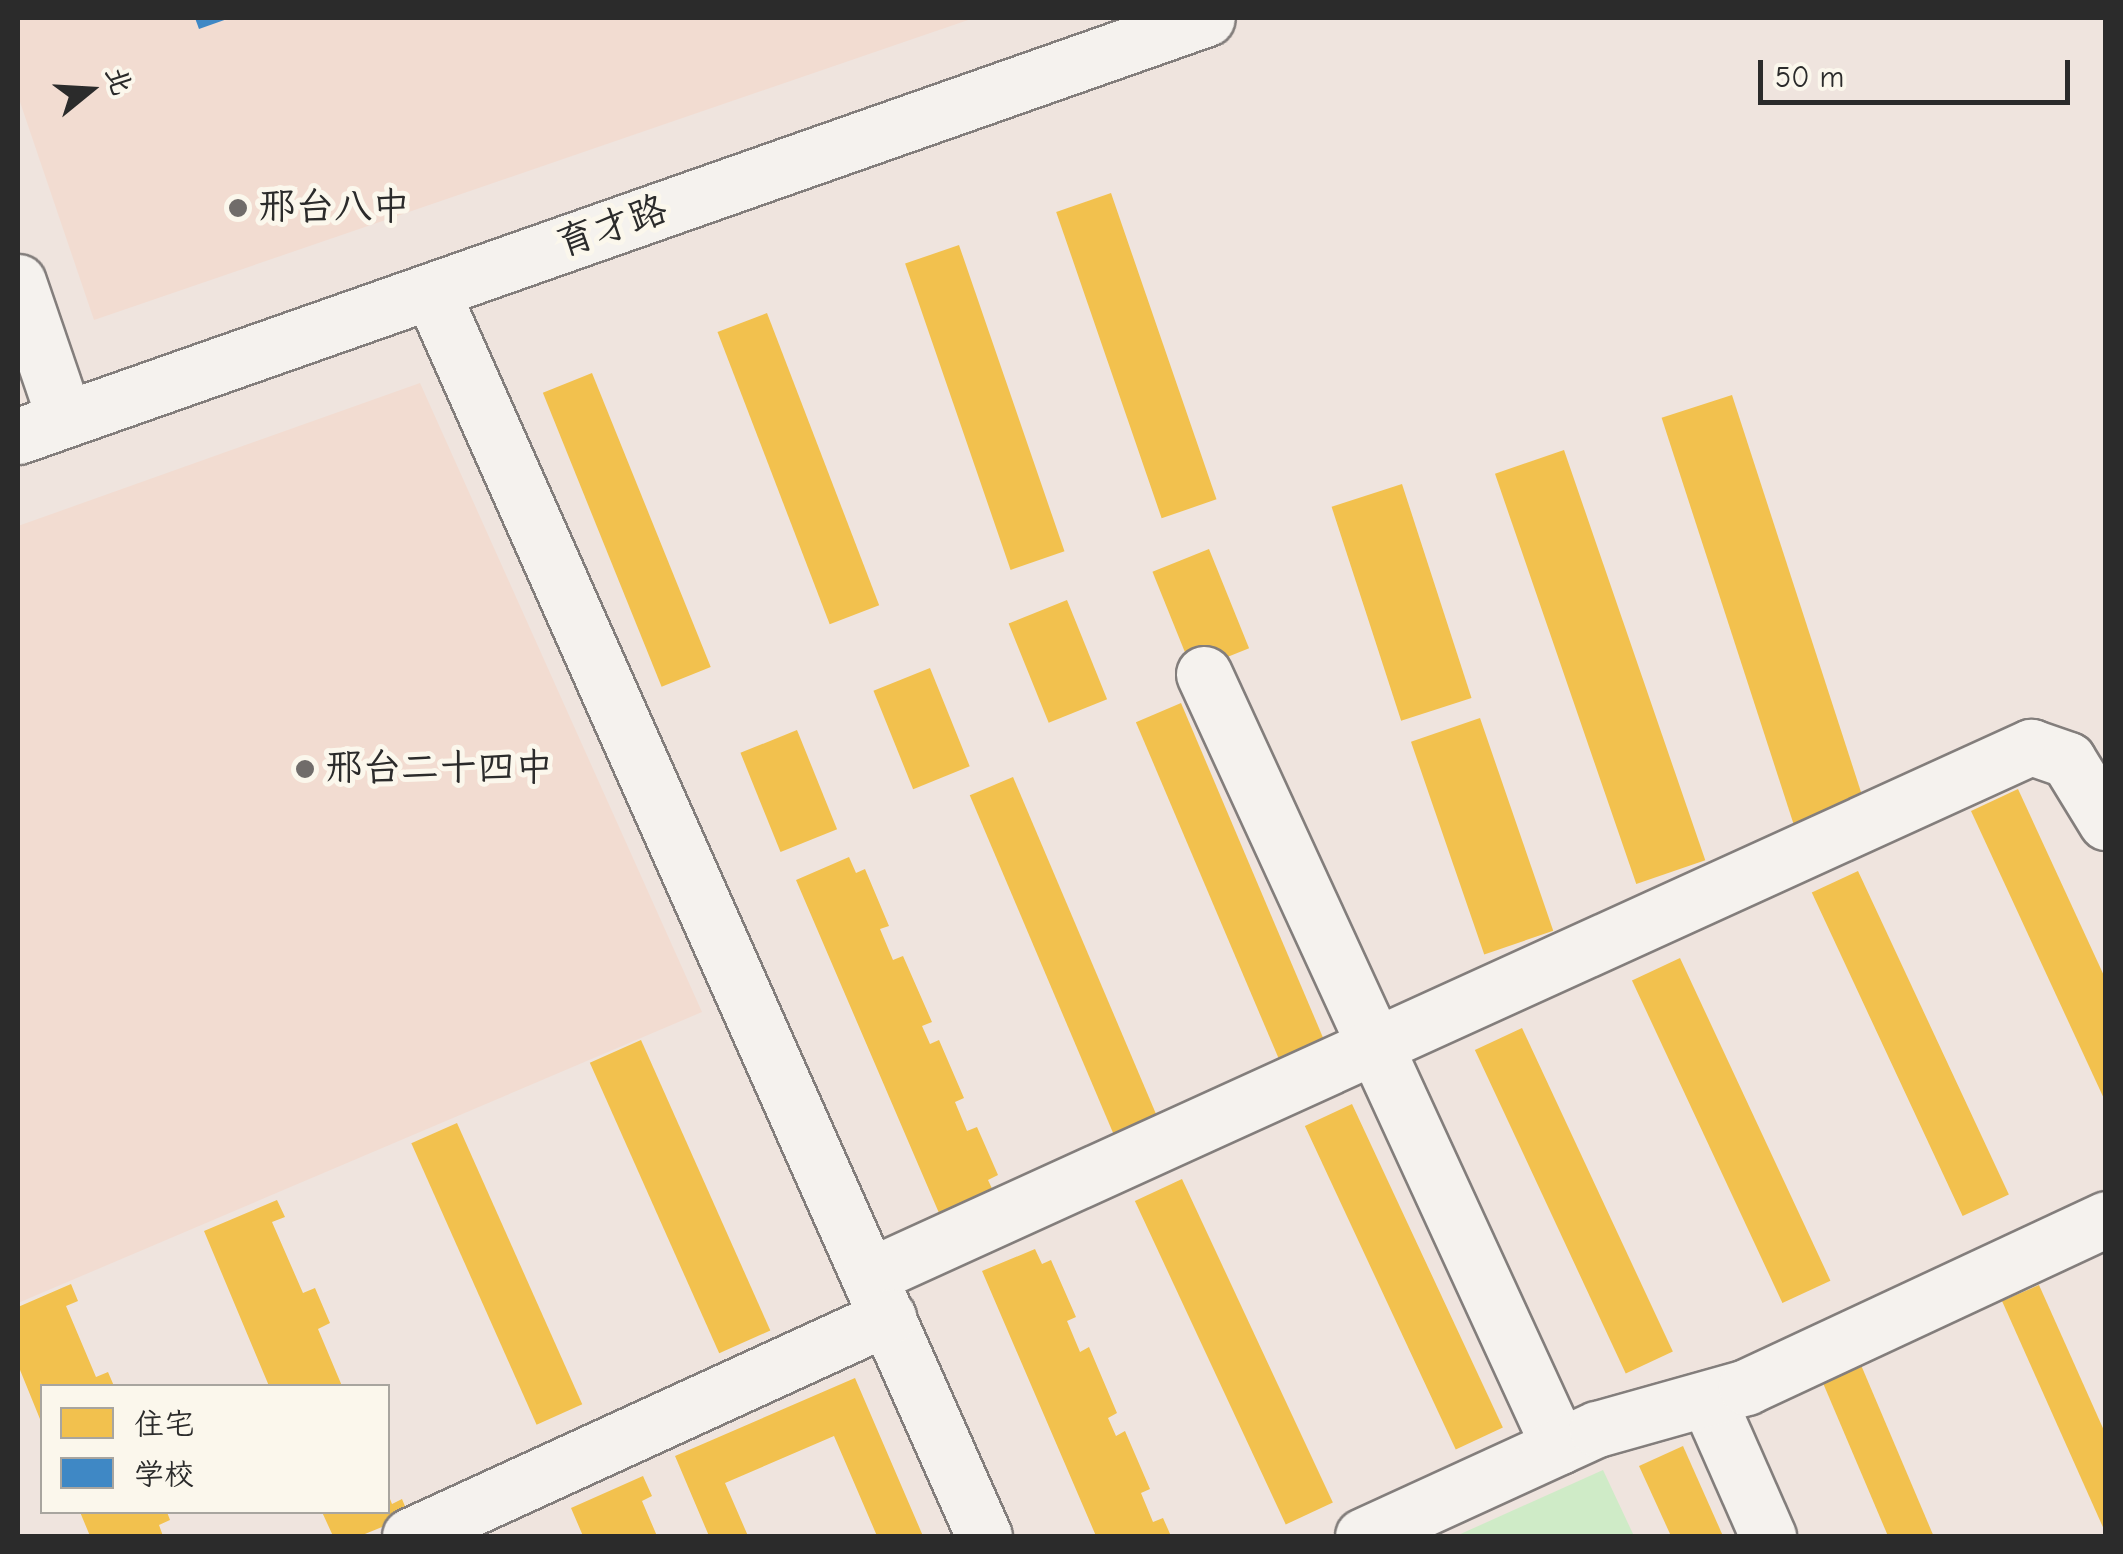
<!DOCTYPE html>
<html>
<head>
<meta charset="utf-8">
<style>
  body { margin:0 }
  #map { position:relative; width:2123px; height:1554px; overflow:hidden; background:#efe4de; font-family:"Comic Neue","LXGW WenKai TC",sans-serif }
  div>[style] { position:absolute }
  .built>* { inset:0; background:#f2dcd1 }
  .green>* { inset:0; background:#cfebc7 }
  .homes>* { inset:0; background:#f2c14e; transform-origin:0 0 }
  .schools>* { inset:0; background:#3f88c5 }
  .roads { filter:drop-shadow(2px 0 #837e7c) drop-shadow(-2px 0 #837e7c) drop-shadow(0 2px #837e7c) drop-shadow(0 -2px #837e7c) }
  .minor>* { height:55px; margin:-27.5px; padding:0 27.5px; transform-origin:27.5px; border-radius:27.5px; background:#f5f2ee }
  .dots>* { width:28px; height:28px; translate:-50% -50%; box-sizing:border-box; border:5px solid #fbf7ec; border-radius:50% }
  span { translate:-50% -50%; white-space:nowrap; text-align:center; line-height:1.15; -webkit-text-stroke:10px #fbf7ec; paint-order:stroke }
  .poi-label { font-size:38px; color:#2b2b2b }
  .left { translate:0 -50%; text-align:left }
  .street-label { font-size:38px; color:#2b2b2b }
  .frame { position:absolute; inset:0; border:20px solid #2b2b2b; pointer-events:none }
  .legend { position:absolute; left:40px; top:1384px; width:350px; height:130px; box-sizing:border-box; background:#fbf7ec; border:2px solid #a8a59f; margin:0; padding:12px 18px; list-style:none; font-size:30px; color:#2b2b2b }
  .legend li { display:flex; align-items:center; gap:20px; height:50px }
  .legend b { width:50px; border:2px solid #a8a59f }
  .north { position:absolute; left:40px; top:40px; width:100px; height:100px; -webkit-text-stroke:8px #fbf7ec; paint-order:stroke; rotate:72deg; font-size:28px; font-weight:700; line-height:40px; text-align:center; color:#2b2b2b }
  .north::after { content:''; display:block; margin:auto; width:35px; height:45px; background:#2b2b2b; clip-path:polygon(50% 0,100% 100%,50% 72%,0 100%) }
  .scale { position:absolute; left:1758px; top:60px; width:312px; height:45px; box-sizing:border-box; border:5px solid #2b2b2b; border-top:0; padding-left:12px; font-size:30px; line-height:35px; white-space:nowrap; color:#2b2b2b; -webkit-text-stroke:8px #fbf7ec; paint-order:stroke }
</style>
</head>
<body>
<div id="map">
  <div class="built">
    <div style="clip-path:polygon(18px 18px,974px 18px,94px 320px,18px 96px)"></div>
    <div style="clip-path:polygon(420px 383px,702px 1012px,18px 1303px,18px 526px)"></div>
  </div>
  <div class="green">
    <div style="clip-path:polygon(1603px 1470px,1634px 1536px,1456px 1536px)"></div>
  </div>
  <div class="homes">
    <div style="left:1111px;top:193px;width:324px;height:58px;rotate:71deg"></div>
    <div style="left:959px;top:245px;width:324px;height:57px;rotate:71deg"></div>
    <div style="left:767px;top:313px;width:313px;height:53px;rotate:69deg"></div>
    <div style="left:592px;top:373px;width:317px;height:53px;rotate:68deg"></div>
    <div style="left:1732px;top:395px;width:434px;height:74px;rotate:72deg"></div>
    <div style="left:1564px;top:450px;width:434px;height:73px;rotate:71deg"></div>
    <div style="left:1402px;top:484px;width:225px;height:74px;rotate:72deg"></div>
    <div style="left:1209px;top:549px;width:107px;height:61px;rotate:68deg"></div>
    <div style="left:1067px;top:600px;width:107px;height:63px;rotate:68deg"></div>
    <div style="left:930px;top:668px;width:106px;height:61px;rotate:68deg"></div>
    <div style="left:1181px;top:703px;width:366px;height:49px;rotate:67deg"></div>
    <div style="left:1480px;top:718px;width:225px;height:73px;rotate:71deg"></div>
    <div style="left:797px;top:730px;width:107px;height:61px;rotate:68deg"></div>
    <div style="left:1013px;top:777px;width:368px;height:47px;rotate:67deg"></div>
    <div style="clip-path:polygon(2018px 789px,2106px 980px,2106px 1103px,1971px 811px)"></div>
    <div style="clip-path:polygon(849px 857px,856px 873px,865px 869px,889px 926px,880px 929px,893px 960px,903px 956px,932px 1022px,922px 1026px,930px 1044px,939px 1040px,964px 1098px,955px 1102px,967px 1131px,977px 1127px,998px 1175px,988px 1180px,996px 1197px,942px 1220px,796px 880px)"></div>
    <div style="left:1858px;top:871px;width:357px;height:51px;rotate:65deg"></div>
    <div style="left:1680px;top:958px;width:356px;height:53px;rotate:65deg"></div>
    <div style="left:1522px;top:1028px;width:357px;height:52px;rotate:65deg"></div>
    <div style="left:641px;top:1040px;width:318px;height:56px;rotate:66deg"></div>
    <div style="left:1352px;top:1104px;width:357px;height:52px;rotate:65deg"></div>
    <div style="left:457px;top:1123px;width:308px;height:50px;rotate:66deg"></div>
    <div style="left:1182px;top:1179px;width:357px;height:52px;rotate:65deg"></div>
    <div style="clip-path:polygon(277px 1200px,285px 1217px,272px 1222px,303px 1293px,315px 1288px,330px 1323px,318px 1329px,342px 1386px,269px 1386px,204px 1231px)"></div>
    <div style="clip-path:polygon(1035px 1249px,1042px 1264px,1051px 1260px,1076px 1317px,1067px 1321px,1080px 1352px,1089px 1347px,1117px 1413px,1108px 1418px,1116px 1436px,1125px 1431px,1150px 1489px,1141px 1493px,1153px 1522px,1163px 1518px,1171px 1536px,1096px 1536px,982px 1271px)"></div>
    <div style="clip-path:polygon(71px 1284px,78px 1301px,66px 1306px,96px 1377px,108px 1372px,114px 1386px,42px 1386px,42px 1424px,18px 1365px,18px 1307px)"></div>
    <div style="clip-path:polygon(2039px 1285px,2106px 1435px,2106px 1534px,2002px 1301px)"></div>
    <div style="left:1861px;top:1365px;width:186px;height:42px;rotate:67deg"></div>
    <div style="clip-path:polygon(855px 1378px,923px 1536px,877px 1536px,834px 1436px,725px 1483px,748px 1536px,709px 1536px,675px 1456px)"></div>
    <div style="clip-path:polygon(1683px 1446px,1723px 1536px,1671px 1536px,1639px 1466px)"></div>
    <div style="clip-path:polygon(643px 1476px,652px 1496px,642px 1501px,657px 1536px,583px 1536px,571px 1508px)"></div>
    <div style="clip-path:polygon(388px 1494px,392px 1504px,402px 1499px,409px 1516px,360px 1536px,333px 1536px,322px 1512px,388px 1512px)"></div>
    <div style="clip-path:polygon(80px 1512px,167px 1512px,170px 1520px,159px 1525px,163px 1536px,90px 1536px)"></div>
  </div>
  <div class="schools">
    <div style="clip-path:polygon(195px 18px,230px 18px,199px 29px)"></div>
  </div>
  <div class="roads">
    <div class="minor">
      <div style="left:18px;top:282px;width:145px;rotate:71.1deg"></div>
      <div style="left:431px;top:291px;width:1362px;rotate:66.05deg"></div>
      <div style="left:18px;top:436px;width:1260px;rotate:-19.37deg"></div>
      <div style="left:1204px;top:674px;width:850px;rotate:65.3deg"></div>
      <div style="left:869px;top:1276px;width:1277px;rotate:-24.48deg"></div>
      <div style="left:2031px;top:747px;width:39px;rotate:19deg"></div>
      <div style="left:2068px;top:760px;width:73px;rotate:58.5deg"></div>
      <div style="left:1708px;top:1400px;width:149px;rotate:66.2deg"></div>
      <div style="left:410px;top:1536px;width:526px;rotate:-24.62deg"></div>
      <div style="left:1363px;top:1536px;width:257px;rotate:-24.6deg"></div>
      <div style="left:1597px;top:1429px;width:155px;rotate:-15.7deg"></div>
      <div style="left:1746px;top:1387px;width:397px;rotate:-25deg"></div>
    </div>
  </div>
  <div class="dots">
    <div style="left:238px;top:208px;background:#706c6a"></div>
    <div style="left:305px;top:769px;background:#706c6a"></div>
  </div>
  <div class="poi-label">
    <span class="left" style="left:258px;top:208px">邢台八中</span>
    <span class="left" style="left:325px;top:769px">邢台二十四中</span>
  </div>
  <div class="street-label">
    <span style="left:612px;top:227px;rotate:-19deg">育才路</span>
  </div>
  <div class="frame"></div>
  <ul class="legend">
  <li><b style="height:28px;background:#f2c14e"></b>住宅</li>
  <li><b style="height:28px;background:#3f88c5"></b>学校</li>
  </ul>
  <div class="north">北</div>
  <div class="scale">50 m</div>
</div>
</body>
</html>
